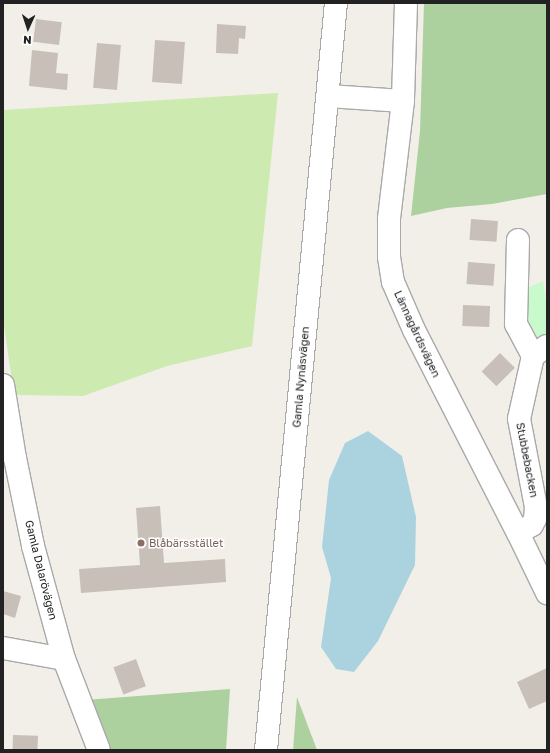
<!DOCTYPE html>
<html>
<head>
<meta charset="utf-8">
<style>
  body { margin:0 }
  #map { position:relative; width:550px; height:753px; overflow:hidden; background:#f2efe9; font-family:"Golos Text",sans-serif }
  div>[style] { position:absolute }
  .grass>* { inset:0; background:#cdebb0 }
  .forest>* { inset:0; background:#add19e }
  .park>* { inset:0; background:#c8facc }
  .water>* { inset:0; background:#aad3df }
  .building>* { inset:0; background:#c7bfb8; transform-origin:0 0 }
  .roads { filter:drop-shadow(1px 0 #a9a9a9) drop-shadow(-1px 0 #a9a9a9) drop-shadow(0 1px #a9a9a9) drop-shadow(0 -1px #a9a9a9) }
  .minor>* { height:22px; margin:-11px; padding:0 11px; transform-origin:11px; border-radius:11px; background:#fff }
  .dots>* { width:11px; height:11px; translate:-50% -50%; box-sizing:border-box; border:2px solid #fff; border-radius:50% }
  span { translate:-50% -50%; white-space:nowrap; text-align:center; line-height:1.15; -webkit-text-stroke:3px #fff; paint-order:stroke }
  .street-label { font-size:11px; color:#222 }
  .education-label { font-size:11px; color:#785e54 }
  .left { translate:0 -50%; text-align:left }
  .frame { position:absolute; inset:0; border:4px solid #222; pointer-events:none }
  .north { position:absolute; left:8px; top:8px; width:40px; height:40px; -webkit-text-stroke:3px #fff; paint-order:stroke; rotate:183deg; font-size:11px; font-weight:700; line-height:16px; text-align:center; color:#222 }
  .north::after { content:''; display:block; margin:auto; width:14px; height:18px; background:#222; clip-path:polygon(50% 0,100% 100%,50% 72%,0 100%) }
</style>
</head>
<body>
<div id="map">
  <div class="grass">
    <div style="clip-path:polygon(278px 93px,252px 346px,167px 366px,83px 396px,14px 395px,3px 318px,3px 110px)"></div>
  </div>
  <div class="forest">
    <div style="clip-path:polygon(424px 3px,547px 3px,547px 194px,492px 204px,447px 208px,411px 216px,420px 131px)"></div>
    <div style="clip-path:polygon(230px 689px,226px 750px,105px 750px,85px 700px)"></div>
    <div style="clip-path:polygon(297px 697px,317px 750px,293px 750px)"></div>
  </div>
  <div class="park">
    <div style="clip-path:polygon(543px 281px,547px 309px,547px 341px,535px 348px,521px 323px,523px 290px)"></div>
  </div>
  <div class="water">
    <div style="clip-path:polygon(368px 431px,402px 456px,416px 517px,415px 565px,378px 641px,354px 672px,336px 669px,321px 647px,331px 578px,322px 547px,329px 480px,345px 443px)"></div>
  </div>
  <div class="building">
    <div style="left:36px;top:19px;width:26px;height:23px;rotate:7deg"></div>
    <div style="clip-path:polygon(217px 24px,246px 26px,245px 39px,239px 38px,238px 54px,216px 53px)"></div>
    <div style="left:155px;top:40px;width:30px;height:42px;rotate:4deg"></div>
    <div style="left:97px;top:43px;width:24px;height:45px;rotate:5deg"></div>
    <div style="clip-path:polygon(32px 50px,58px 53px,56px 73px,68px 74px,67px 90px,29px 86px)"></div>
    <div style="left:471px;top:219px;width:27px;height:21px;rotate:4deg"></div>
    <div style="left:468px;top:262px;width:27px;height:22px;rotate:4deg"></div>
    <div style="left:463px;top:305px;width:27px;height:21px;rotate:2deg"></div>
    <div style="left:500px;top:353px;width:21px;height:26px;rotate:45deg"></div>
    <div style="clip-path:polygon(160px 506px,164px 563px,225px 559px,226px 582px,81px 593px,79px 569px,140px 565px,136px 508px)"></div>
    <div style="clip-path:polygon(3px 591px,21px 596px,15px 618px,3px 614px)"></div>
    <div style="left:136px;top:659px;width:29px;height:24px;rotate:70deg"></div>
    <div style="clip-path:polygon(547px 668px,547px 701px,529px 709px,517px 682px)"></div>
    <div style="left:13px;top:735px;width:25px;height:15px;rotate:2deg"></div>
  </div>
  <div class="roads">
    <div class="minor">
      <div style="left:406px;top:3px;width:98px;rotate:91.8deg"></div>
      <div style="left:403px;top:101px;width:119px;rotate:96.8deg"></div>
      <div style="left:389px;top:219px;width:38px;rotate:90deg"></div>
      <div style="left:389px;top:257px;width:25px;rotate:81deg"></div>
      <div style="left:393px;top:282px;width:52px;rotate:66.4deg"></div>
      <div style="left:414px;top:330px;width:228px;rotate:62.9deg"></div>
      <div style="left:518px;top:533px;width:67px;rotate:64.2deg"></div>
      <div style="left:328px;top:96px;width:75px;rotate:3.8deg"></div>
      <div style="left:518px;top:240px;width:84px;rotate:91.4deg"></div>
      <div style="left:516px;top:324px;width:36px;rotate:62deg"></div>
      <div style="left:533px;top:356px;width:17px;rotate:-36deg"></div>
      <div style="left:3px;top:385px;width:74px;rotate:80.7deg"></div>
      <div style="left:15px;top:458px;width:90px;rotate:78.4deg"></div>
      <div style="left:33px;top:546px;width:117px;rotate:74.7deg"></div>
      <div style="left:64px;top:659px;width:97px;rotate:69deg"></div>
      <div style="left:518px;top:533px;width:16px;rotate:-30deg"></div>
      <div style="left:532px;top:525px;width:7px;rotate:-63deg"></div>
      <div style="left:535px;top:519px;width:12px;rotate:-85deg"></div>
      <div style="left:536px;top:507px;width:90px;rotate:-100.9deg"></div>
      <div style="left:519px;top:419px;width:65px;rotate:-77.5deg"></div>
      <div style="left:3px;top:648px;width:62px;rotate:10.2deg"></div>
      <div style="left:266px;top:750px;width:750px;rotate:-84.65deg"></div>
    </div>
  </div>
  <div class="dots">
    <div style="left:141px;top:543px;background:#8d6e63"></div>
  </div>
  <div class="street-label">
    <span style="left:417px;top:334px;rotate:65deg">Lännagårdsvägen</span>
    <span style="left:301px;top:377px;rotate:-85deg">Gamla Nynäsvägen</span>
    <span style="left:527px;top:460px;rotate:79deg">Stubbebacken</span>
    <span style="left:41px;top:570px;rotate:76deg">Gamla Dalarövägen</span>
  </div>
  <div class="education-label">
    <span class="left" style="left:149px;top:543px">Blåbärsstället</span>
  </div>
  <div class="frame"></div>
  <div class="north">N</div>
</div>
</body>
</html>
